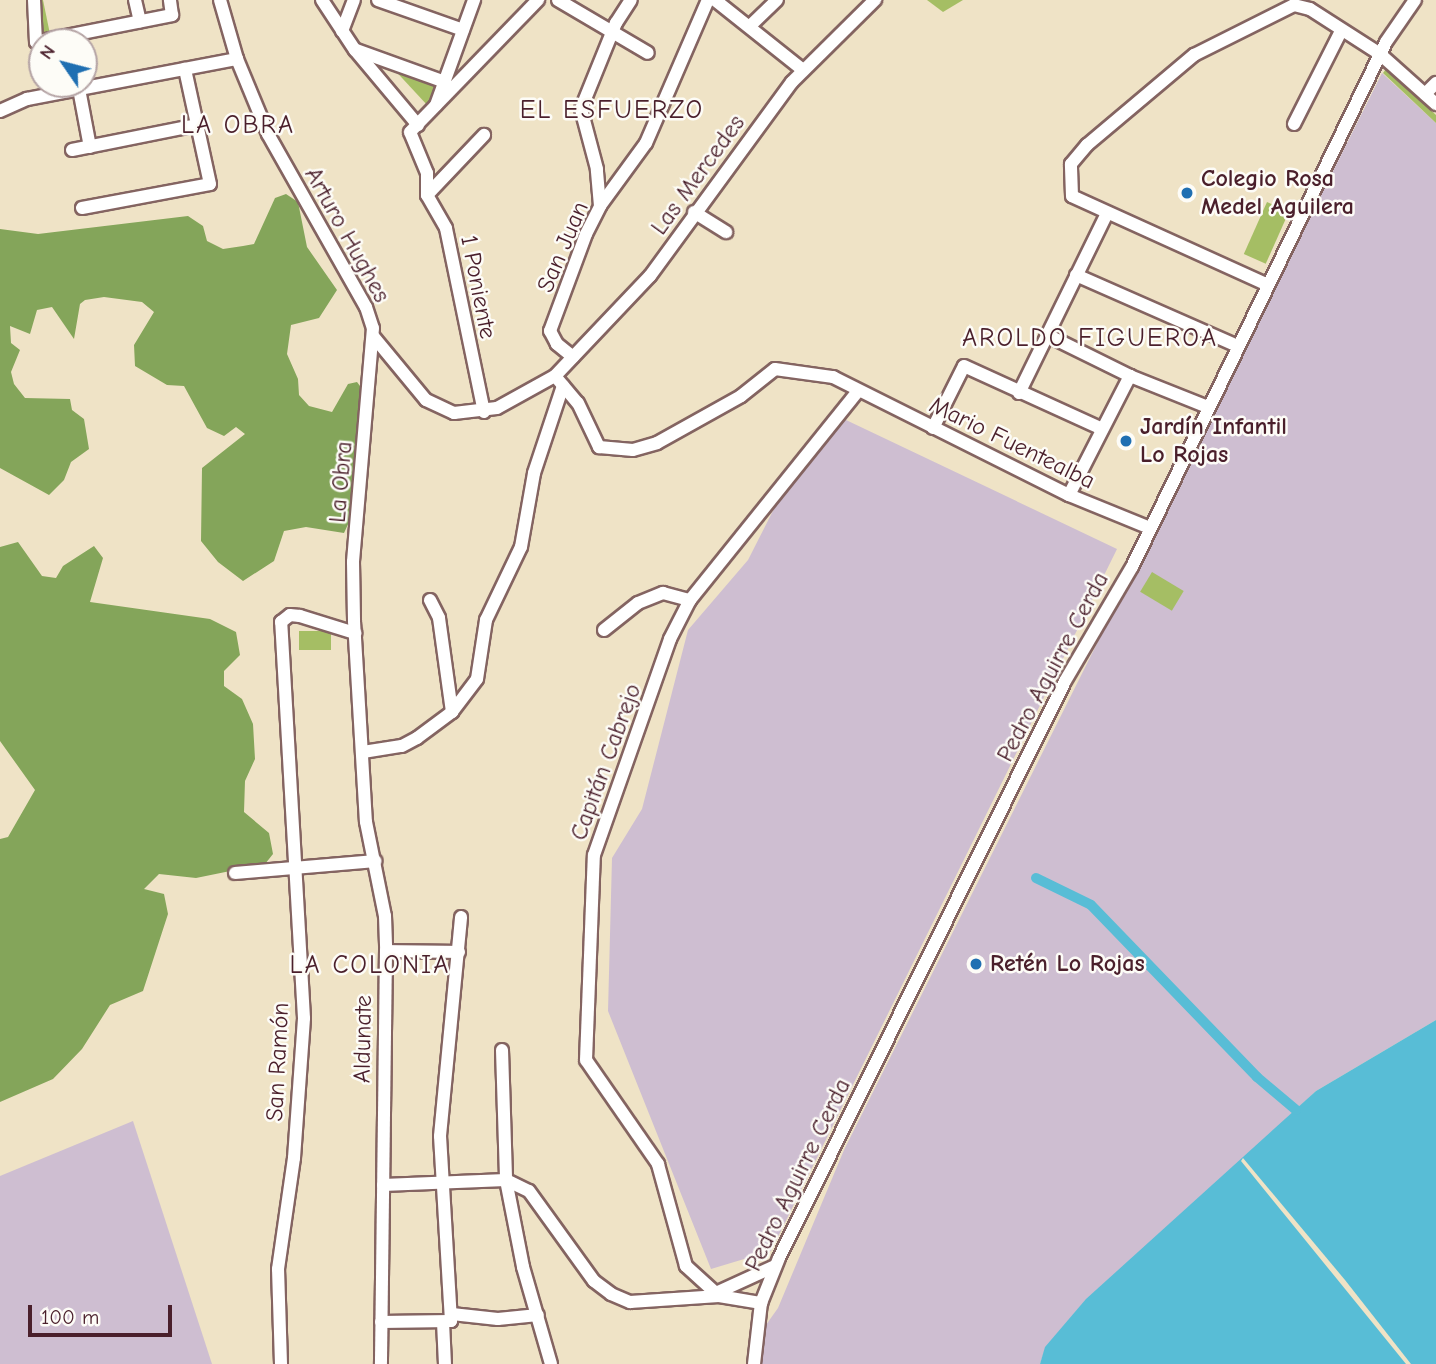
<!DOCTYPE html>
<html>
<head>
<meta charset="utf-8">
<style>
  body { margin:0 }
  #map { position:relative; width:1436px; height:1364px; overflow:hidden; background:#efe3c6; font-family:"Comic Neue",sans-serif }
  div>[style] { position:absolute }
  .industrial>* { inset:0; background:#cebed1 }
  .green>* { inset:0; background:#a5be64; transform-origin:0 0 }
  .forest>* { inset:0; background:#84a55a }
  .water>* { inset:0; background:#58bdd6 }
  .pier>* { inset:0; background:#efe3c6 }
  .canal>* { height:10px; margin:-5px; padding:0 5px; transform-origin:5px; border-radius:5px; background:#58bdd6 }
  .roads { filter:drop-shadow(2px 0 #846461) drop-shadow(-2px 0 #846461) drop-shadow(0 2px #846461) drop-shadow(0 -2px #846461) }
  .minor>* { height:12px; margin:-6px; padding:0 6px; transform-origin:6px; border-radius:6px; background:#fff }
  .dots>* { width:19px; height:19px; translate:-50% -50%; box-sizing:border-box; border:4px solid #fdfcf7; border-radius:50% }
  span { translate:-50% -50%; white-space:nowrap; text-align:center; line-height:1.15; -webkit-text-stroke:5px #fdfcf7; paint-order:stroke }
  .street-label { font-size:24px; color:#4a1f2b }
  .poi-label { font-size:24px; color:#4a1f2b; font-weight:700 }
  .left { translate:0 -50%; text-align:left }
  .neighbourhood-label { font-size:26px; color:#4a1f2b; letter-spacing:2px }
  .north { position:absolute; left:28px; top:28px; width:70px; height:70px; box-sizing:border-box; background:#fdfcf7; border:2px solid #b5a4a5; border-radius:50%; rotate:305deg; font-size:19px; font-weight:700; line-height:28px; text-align:center; color:#4a1f2b }
  .north::after { content:''; display:block; margin:auto; width:24px; height:32px; background:#1f6fb2; clip-path:polygon(50% 0,100% 100%,50% 72%,0 100%) }
  .scale { position:absolute; left:28px; top:1305px; width:144px; height:32px; box-sizing:border-box; border:4px solid #4a1f2b; border-top:0; padding-left:9px; font-size:21px; line-height:24px; white-space:nowrap; color:#4a1f2b; -webkit-text-stroke:5px #fdfcf7; paint-order:stroke }
</style>
</head>
<body>
<div id="map">
  <div class="industrial">
    <div style="clip-path:polygon(1382px 73px,1436px 123px,1436px 1020px,1316px 1091px,1046px 1347px,1040px 1364px,755px 1364px,758px 1336px,778px 1308px,844px 1150px)"></div>
    <div style="clip-path:polygon(846px 420px,1117px 549px,771px 1251px,711px 1269px,608px 1011px,612px 858px,642px 809px,688px 630px,748px 560px,784px 489px)"></div>
    <div style="clip-path:polygon(133px 1121px,212px 1364px,0 1364px,0 1176px)"></div>
  </div>
  <div class="green">
    <div style="clip-path:polygon(33px 0,43px 0,51px 39px,37px 42px)"></div>
    <div style="clip-path:polygon(927px 0,963px 0,943px 12px)"></div>
    <div style="clip-path:polygon(390px 65px,441px 85px,437px 97px,428px 106px)"></div>
    <div style="clip-path:polygon(1386px 69px,1436px 115px,1436px 123px,1383px 73px)"></div>
    <div style="left:1267px;top:202px;width:24px;height:57px;rotate:24deg"></div>
    <div style="left:1152px;top:572px;width:37px;height:23px;rotate:31deg"></div>
    <div style="left:299px;top:631px;width:32px;height:19px"></div>
  </div>
  <div class="forest">
    <div style="clip-path:polygon(286px 194px,298px 202px,307px 247px,337px 290px,319px 318px,291px 325px,287px 354px,298px 379px,299px 395px,309px 406px,332px 412px,348px 384px,357px 382px,363px 390px,350px 520px,344px 533px,306px 527px,284px 531px,274px 561px,243px 581px,218px 562px,201px 541px,202px 468px,245px 434px,236px 427px,224px 436px,207px 428px,184px 386px,167px 385px,135px 366px,134px 345px,154px 312px,142px 302px,104px 297px,85px 300px,80px 304px,74px 339px,52px 307px,37px 310px,30px 334px,10px 326px,11px 343px,20px 350px,11px 372px,14px 384px,25px 398px,70px 399px,72px 410px,84px 419px,89px 449px,71px 462px,64px 480px,49px 495px,0 468px,0 229px,38px 234px,188px 216px,203px 226px,207px 241px,223px 249px,243px 246px,254px 244px,275px 198px)"></div>
    <div style="clip-path:polygon(18px 542px,42px 576px,56px 578px,63px 566px,94px 546px,103px 558px,90px 602px,210px 619px,236px 632px,240px 655px,224px 671px,224px 686px,242px 699px,253px 724px,255px 759px,245px 781px,244px 812px,269px 833px,273px 854px,265px 864px,196px 878px,159px 874px,144px 889px,164px 894px,168px 914px,143px 991px,110px 1005px,82px 1049px,53px 1079px,0 1102px,0 839px,8px 837px,35px 790px,0 741px,0 547px)"></div>
  </div>
  <div class="water">
    <div style="clip-path:polygon(1436px 1020px,1436px 1364px,1040px 1364px,1045px 1347px,1086px 1299px,1316px 1091px)"></div>
  </div>
  <div class="pier">
    <div style="clip-path:polygon(1243px 1158px,1345px 1280px,1411px 1364px,1406px 1364px,1241px 1161px)"></div>
  </div>
  <div class="canal">
    <div style="left:1036px;top:878px;width:61px;rotate:26.1deg"></div>
    <div style="left:1091px;top:905px;width:239px;rotate:46deg"></div>
    <div style="left:1257px;top:1077px;width:51px;rotate:40.2deg"></div>
  </div>
  <div class="roads">
    <div class="minor">
      <div style="left:34px;top:0;width:42px;rotate:87.3deg"></div>
      <div style="left:36px;top:42px;width:139px;rotate:-11.2deg"></div>
      <div style="left:172px;top:15px;width:15px;rotate:-98deg"></div>
      <div style="left:135px;top:0;width:22px;rotate:77deg"></div>
      <div style="left:220px;top:0;width:61px;rotate:73.9deg"></div>
      <div style="left:237px;top:59px;width:81px;rotate:67.5deg"></div>
      <div style="left:268px;top:134px;width:199px;rotate:60.5deg"></div>
      <div style="left:366px;top:307px;width:22px;rotate:72deg"></div>
      <div style="left:373px;top:328px;width:235px;rotate:94.9deg"></div>
      <div style="left:353px;top:562px;width:59px;rotate:89deg"></div>
      <div style="left:354px;top:621px;width:201px;rotate:86.6deg"></div>
      <div style="left:366px;top:822px;width:96px;rotate:78.6deg"></div>
      <div style="left:385px;top:916px;width:35px;rotate:88deg"></div>
      <div style="left:386px;top:951px;width:413px;rotate:90.7deg"></div>
      <div style="left:322px;top:0;width:60px;rotate:56.6deg"></div>
      <div style="left:355px;top:50px;width:98px;rotate:50deg"></div>
      <div style="left:378px;top:0;width:90px;rotate:19.4deg"></div>
      <div style="left:558px;top:0;width:104px;rotate:30.5deg"></div>
      <div style="left:715px;top:0;width:112px;rotate:38.5deg"></div>
      <div style="left:751px;top:25px;width:36px;rotate:-44deg"></div>
      <div style="left:342px;top:31px;width:33px;rotate:-69deg"></div>
      <div style="left:356px;top:50px;width:95px;rotate:19.8deg"></div>
      <div style="left:79px;top:89px;width:59px;rotate:79.3deg"></div>
      <div style="left:1425px;top:94px;width:16px;rotate:-45deg"></div>
      <div style="left:436px;top:105px;width:112px;rotate:-70.1deg"></div>
      <div style="left:0;top:111px;width:30px;rotate:-24deg"></div>
      <div style="left:27px;top:99px;width:214px;rotate:-10.8deg"></div>
      <div style="left:1294px;top:124px;width:104px;rotate:-63.2deg"></div>
      <div style="left:72px;top:150px;width:127px;rotate:-11.3deg"></div>
      <div style="left:427px;top:195px;width:83px;rotate:-46.5deg"></div>
      <div style="left:600px;top:206px;width:37px;rotate:-95deg"></div>
      <div style="left:597px;top:169px;width:62px;rotate:-104.9deg"></div>
      <div style="left:581px;top:109px;width:93px;rotate:-67.9deg"></div>
      <div style="left:616px;top:23px;width:27px;rotate:-57deg"></div>
      <div style="left:82px;top:208px;width:130px;rotate:-10.6deg"></div>
      <div style="left:210px;top:184px;width:118px;rotate:-102.3deg"></div>
      <div style="left:694px;top:212px;width:38px;rotate:32deg"></div>
      <div style="left:1076px;top:275px;width:177px;rotate:23.7deg"></div>
      <div style="left:1268px;top:285px;width:215px;rotate:-155.6deg"></div>
      <div style="left:1072px;top:196px;width:32px;rotate:-92deg"></div>
      <div style="left:1071px;top:164px;width:25px;rotate:-50deg"></div>
      <div style="left:1087px;top:145px;width:140px;rotate:-40.1deg"></div>
      <div style="left:1194px;top:55px;width:112px;rotate:-26.6deg"></div>
      <div style="left:1294px;top:5px;width:16px;rotate:14deg"></div>
      <div style="left:1310px;top:9px;width:83px;rotate:32.7deg"></div>
      <div style="left:1380px;top:54px;width:75px;rotate:41.8deg"></div>
      <div style="left:1047px;top:335px;width:93px;rotate:26.3deg"></div>
      <div style="left:1130px;top:376px;width:84px;rotate:21.7deg"></div>
      <div style="left:373px;top:336px;width:83px;rotate:50.4deg"></div>
      <div style="left:426px;top:400px;width:31px;rotate:25deg"></div>
      <div style="left:454px;top:413px;width:43px;rotate:-6.6deg"></div>
      <div style="left:497px;top:408px;width:66px;rotate:-28.9deg"></div>
      <div style="left:555px;top:376px;width:138px;rotate:-46.5deg"></div>
      <div style="left:650px;top:276px;width:240px;rotate:-53.8deg"></div>
      <div style="left:792px;top:82px;width:117px;rotate:-44.7deg"></div>
      <div style="left:573px;top:357px;width:21px;rotate:-141deg"></div>
      <div style="left:557px;top:344px;width:15px;rotate:-118deg"></div>
      <div style="left:550px;top:331px;width:103px;rotate:-69.6deg"></div>
      <div style="left:586px;top:234px;width:31px;rotate:-63deg"></div>
      <div style="left:600px;top:206px;width:78px;rotate:-53.9deg"></div>
      <div style="left:646px;top:143px;width:156px;rotate:-66.6deg"></div>
      <div style="left:555px;top:376px;width:35px;rotate:50deg"></div>
      <div style="left:578px;top:403px;width:49px;rotate:64.5deg"></div>
      <div style="left:599px;top:447px;width:34px;rotate:5deg"></div>
      <div style="left:633px;top:450px;width:25px;rotate:-16deg"></div>
      <div style="left:657px;top:443px;width:96px;rotate:-29.2deg"></div>
      <div style="left:741px;top:396px;width:43px;rotate:-38.5deg"></div>
      <div style="left:775px;top:369px;width:59px;rotate:7.9deg"></div>
      <div style="left:833px;top:377px;width:264px;rotate:26.6deg"></div>
      <div style="left:1069px;top:495px;width:87px;rotate:22.2deg"></div>
      <div style="left:1019px;top:393px;width:200px;rotate:-63.9deg"></div>
      <div style="left:484px;top:412px;width:188px;rotate:-101.7deg"></div>
      <div style="left:446px;top:228px;width:38px;rotate:-120deg"></div>
      <div style="left:427px;top:195px;width:22px;rotate:-90deg"></div>
      <div style="left:427px;top:173px;width:44px;rotate:-112.5deg"></div>
      <div style="left:410px;top:132px;width:184px;rotate:-45.9deg"></div>
      <div style="left:933px;top:428px;width:69px;rotate:-63.4deg"></div>
      <div style="left:964px;top:366px;width:152px;rotate:24.5deg"></div>
      <div style="left:1069px;top:495px;width:134px;rotate:-62.9deg"></div>
      <div style="left:430px;top:600px;width:20px;rotate:63deg"></div>
      <div style="left:439px;top:618px;width:95px;rotate:82.1deg"></div>
      <div style="left:604px;top:630px;width:43px;rotate:-38.5deg"></div>
      <div style="left:638px;top:603px;width:27px;rotate:-22deg"></div>
      <div style="left:663px;top:593px;width:28px;rotate:15deg"></div>
      <div style="left:363px;top:752px;width:39px;rotate:-9deg"></div>
      <div style="left:402px;top:746px;width:17px;rotate:-28deg"></div>
      <div style="left:417px;top:738px;width:44px;rotate:-36.6deg"></div>
      <div style="left:452px;top:712px;width:41px;rotate:-52.9deg"></div>
      <div style="left:477px;top:679px;width:60px;rotate:-81.3deg"></div>
      <div style="left:486px;top:620px;width:81px;rotate:-64.4deg"></div>
      <div style="left:521px;top:547px;width:75px;rotate:-80deg"></div>
      <div style="left:534px;top:473px;width:92px;rotate:-71.6deg"></div>
      <div style="left:235px;top:873px;width:141px;rotate:-4.9deg"></div>
      <div style="left:386px;top:951px;width:73px;rotate:0.8deg"></div>
      <div style="left:502px;top:1050px;width:130px;rotate:88.2deg"></div>
      <div style="left:506px;top:1180px;width:89px;rotate:78.9deg"></div>
      <div style="left:523px;top:1267px;width:101px;rotate:73.9deg"></div>
      <div style="left:383px;top:1185px;width:123px;rotate:-2.3deg"></div>
      <div style="left:506px;top:1180px;width:25px;rotate:26deg"></div>
      <div style="left:529px;top:1191px;width:111px;rotate:54.2deg"></div>
      <div style="left:594px;top:1281px;width:21px;rotate:37deg"></div>
      <div style="left:611px;top:1294px;width:21px;rotate:23deg"></div>
      <div style="left:630px;top:1302px;width:89px;rotate:-3.9deg"></div>
      <div style="left:719px;top:1296px;width:43px;rotate:9.5deg"></div>
      <div style="left:716px;top:1293px;width:65px;rotate:-24.6deg"></div>
      <div style="left:719px;top:1296px;width:45px;rotate:-137.7deg"></div>
      <div style="left:686px;top:1266px;width:106px;rotate:-105.4deg"></div>
      <div style="left:658px;top:1164px;width:126px;rotate:-124.7deg"></div>
      <div style="left:586px;top:1060px;width:205px;rotate:-87.8deg"></div>
      <div style="left:594px;top:855px;width:229px;rotate:-70.6deg"></div>
      <div style="left:670px;top:639px;width:44px;rotate:-62.9deg"></div>
      <div style="left:690px;top:600px;width:267px;rotate:-51.2deg"></div>
      <div style="left:452px;top:1314px;width:46px;rotate:6.2deg"></div>
      <div style="left:498px;top:1319px;width:40px;rotate:-5.7deg"></div>
      <div style="left:381px;top:1322px;width:70px;rotate:-0.8deg"></div>
      <div style="left:451px;top:1321px;width:185px;rotate:-93.4deg"></div>
      <div style="left:440px;top:1136px;width:220px;rotate:-84.5deg"></div>
      <div style="left:443px;top:1322px;width:42px;rotate:87.3deg"></div>
      <div style="left:281px;top:1364px;width:95px;rotate:-91.8deg"></div>
      <div style="left:278px;top:1269px;width:112px;rotate:-81.8deg"></div>
      <div style="left:294px;top:1158px;width:140px;rotate:-85.9deg"></div>
      <div style="left:304px;top:1018px;width:397px;rotate:-93.3deg"></div>
      <div style="left:281px;top:622px;width:11px;rotate:-38deg"></div>
      <div style="left:290px;top:615px;width:10px;rotate:6deg"></div>
      <div style="left:300px;top:616px;width:58px;rotate:17.2deg"></div>
      <div style="left:754px;top:1364px;width:61px;rotate:-83.5deg"></div>
      <div style="left:761px;top:1303px;width:48px;rotate:-68.2deg"></div>
      <div style="left:779px;top:1258px;width:644px;rotate:-63.63deg"></div>
      <div style="left:1065px;top:681px;width:132px;rotate:-59.6deg"></div>
      <div style="left:1132px;top:567px;width:583px;rotate:-64.18deg"></div>
      <div style="left:1386px;top:42px;width:51px;rotate:-55.4deg"></div>
    </div>
  </div>
  <div class="dots">
    <div style="left:1187px;top:193px;background:#1f6fb2"></div>
    <div style="left:1126px;top:441px;background:#1f6fb2"></div>
    <div style="left:976px;top:964px;background:#1f6fb2"></div>
  </div>
  <div class="street-label">
    <span style="left:698px;top:175px;rotate:-54deg">Las Mercedes</span>
    <span style="left:347px;top:235px;rotate:61deg">Arturo Hughes</span>
    <span style="left:563px;top:247px;rotate:-67deg">San Juan</span>
    <span style="left:478px;top:287px;rotate:79deg">1 Poniente</span>
    <span style="left:1012px;top:443px;rotate:26deg">Mario Fuentealba</span>
    <span style="left:341px;top:482px;rotate:-85deg">La Obra</span>
    <span style="left:1053px;top:667px;rotate:-62deg">Pedro Aguirre Cerda</span>
    <span style="left:606px;top:762px;rotate:-70deg">Capitán Cabrejo</span>
    <span style="left:363px;top:1039px;rotate:-89deg">Aldunate</span>
    <span style="left:278px;top:1062px;rotate:-87deg">San Ramón</span>
    <span style="left:798px;top:1175px;rotate:-64deg">Pedro Aguirre Cerda</span>
  </div>
  <div class="poi-label">
    <span class="left" style="left:1201px;top:193px">Colegio Rosa<br>Medel Aguilera</span>
    <span class="left" style="left:1140px;top:441px">Jardín Infantil<br>Lo Rojas</span>
    <span class="left" style="left:990px;top:964px">Retén Lo Rojas</span>
  </div>
  <div class="neighbourhood-label">
    <span style="left:612px;top:111px">EL ESFUERZO</span>
    <span style="left:238px;top:126px">LA OBRA</span>
    <span style="left:1090px;top:339px">AROLDO FIGUEROA</span>
    <span style="left:370px;top:966px">LA COLONIA</span>
  </div>
  <div class="north">N</div>
  <div class="scale">100 m</div>
</div>
</body>
</html>
